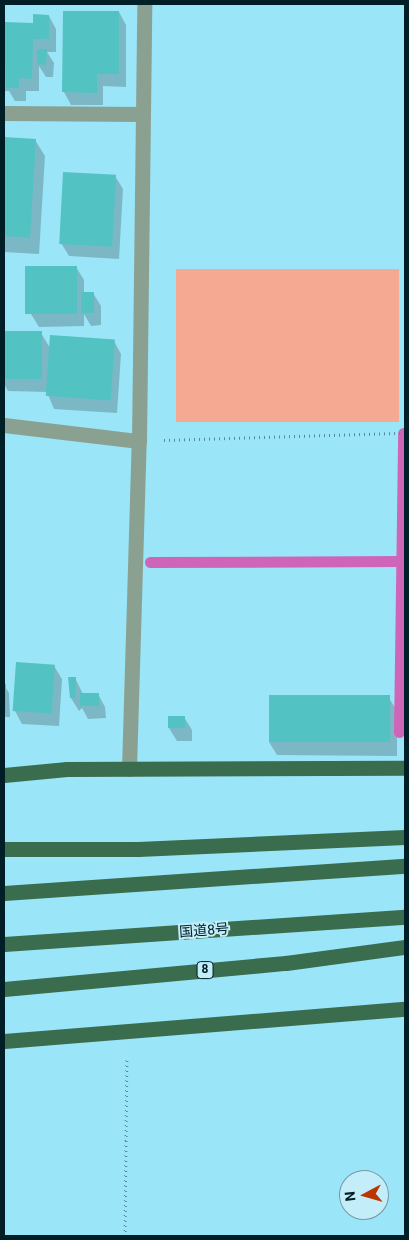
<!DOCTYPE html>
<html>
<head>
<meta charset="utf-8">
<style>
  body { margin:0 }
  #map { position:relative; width:409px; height:1240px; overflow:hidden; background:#9be5f8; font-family:Roboto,"Noto Sans JP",sans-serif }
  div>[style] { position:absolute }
  .green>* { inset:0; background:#f5a892; transform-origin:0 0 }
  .shadow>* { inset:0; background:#0003 }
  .stream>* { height:11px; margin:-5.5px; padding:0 5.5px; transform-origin:5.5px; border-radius:5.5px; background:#cf65b8 }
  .building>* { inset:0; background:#52c2c3; transform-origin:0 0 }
  .path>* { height:3px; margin-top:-1.5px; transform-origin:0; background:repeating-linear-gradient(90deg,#558c99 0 1px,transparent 0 5px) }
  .minor>* { height:15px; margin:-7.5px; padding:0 7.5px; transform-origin:7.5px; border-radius:7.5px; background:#8aa192 }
  .trunk>* { height:15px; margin:-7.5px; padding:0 7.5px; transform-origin:7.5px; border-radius:7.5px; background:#3a6c4e }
  span { translate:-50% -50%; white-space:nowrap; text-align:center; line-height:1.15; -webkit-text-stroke:4px #c3edf9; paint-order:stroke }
  .shield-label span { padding:1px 4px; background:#c3edf9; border:1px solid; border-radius:4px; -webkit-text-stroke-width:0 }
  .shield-label { font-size:12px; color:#001e25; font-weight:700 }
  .street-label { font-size:14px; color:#001e25 }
  .frame { position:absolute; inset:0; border:5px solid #001e25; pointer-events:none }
  .north { position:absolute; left:339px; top:1170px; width:50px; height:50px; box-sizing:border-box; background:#c3edf9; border:1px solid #759aa4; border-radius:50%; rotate:264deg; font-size:14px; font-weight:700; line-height:20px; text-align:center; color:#001e25 }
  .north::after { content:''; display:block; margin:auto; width:18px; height:22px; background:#bc3400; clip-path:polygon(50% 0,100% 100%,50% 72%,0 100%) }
</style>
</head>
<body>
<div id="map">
  <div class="green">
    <div style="left:399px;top:269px;width:153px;height:223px;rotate:90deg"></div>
  </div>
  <div class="shadow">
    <div style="clip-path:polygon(119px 12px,126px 25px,126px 87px,103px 86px,103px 105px,71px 105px,64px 92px)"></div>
    <div style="clip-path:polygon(49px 16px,56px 29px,56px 52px,47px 52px,54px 63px,53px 77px,46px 77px,39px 66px,39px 91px,26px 91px,26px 101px,15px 101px,9px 91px,4px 91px,4px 23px,35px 24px)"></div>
    <div style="clip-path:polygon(4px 138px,35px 140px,45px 156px,39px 254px,4px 252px)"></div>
    <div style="clip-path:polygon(115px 176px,123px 189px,119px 259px,69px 256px,61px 243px)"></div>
    <div style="clip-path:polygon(76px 267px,84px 280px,84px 293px,93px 293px,101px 306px,101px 325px,91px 326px,84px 314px,84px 326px,39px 327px,31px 314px)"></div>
    <div style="clip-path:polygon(4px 332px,41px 333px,50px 348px,114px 341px,121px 354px,117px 413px,54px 409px,47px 392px,8px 391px,4px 384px)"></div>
    <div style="clip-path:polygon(54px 666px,62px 679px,59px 726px,22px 724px,15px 711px)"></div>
    <div style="clip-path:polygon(69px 678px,75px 678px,83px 694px,98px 694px,105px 707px,106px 718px,88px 719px,82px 708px,79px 711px,71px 698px)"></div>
    <div style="clip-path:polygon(4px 685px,9px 693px,10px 717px,4px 717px)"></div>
    <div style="clip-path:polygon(389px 698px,397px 711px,397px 756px,277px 755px,269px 742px)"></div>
    <div style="clip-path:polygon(184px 717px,192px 730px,192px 741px,177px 741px,169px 728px)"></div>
  </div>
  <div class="stream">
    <div style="left:150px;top:562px;width:255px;rotate:-0.2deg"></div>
    <div style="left:399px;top:732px;width:299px;rotate:-89.2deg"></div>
  </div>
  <div class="building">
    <div style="clip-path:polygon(63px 11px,119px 11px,119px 74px,97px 74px,97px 93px,62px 92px)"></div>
    <div style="clip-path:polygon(33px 14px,49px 15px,49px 39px,33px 39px,32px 79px,19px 78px,19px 88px,6px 88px,4px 22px,33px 23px)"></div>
    <div style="clip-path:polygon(37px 49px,47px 49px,46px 65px,37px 64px)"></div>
    <div style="clip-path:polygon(4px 137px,36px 139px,30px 238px,4px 236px)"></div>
    <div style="left:63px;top:172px;width:53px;height:72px;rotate:3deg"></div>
    <div style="left:25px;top:266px;width:52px;height:48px"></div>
    <div style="left:81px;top:292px;width:13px;height:21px"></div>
    <div style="left:4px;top:331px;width:38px;height:48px"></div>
    <div style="left:50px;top:335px;width:65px;height:61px;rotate:4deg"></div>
    <div style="left:16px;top:662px;width:39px;height:49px;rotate:4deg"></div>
    <div style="clip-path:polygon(68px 677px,76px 677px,75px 698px,70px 698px)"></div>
    <div style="left:4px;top:684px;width:2px;height:26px"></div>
    <div style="left:80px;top:693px;width:19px;height:13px"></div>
    <div style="left:269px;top:695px;width:121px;height:47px"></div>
    <div style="left:168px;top:716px;width:17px;height:12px"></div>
  </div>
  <div class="path">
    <div style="left:164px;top:440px;width:241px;rotate:-1.7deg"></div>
    <div style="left:125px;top:1236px;width:179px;rotate:-89.4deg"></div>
  </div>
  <div class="minor">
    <div style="left:4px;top:113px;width:139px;rotate:0.4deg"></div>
    <div style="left:4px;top:425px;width:136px;rotate:6.8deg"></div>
    <div style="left:129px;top:769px;width:328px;rotate:-88.3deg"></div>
    <div style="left:139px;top:441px;width:437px;rotate:-89.3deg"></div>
  </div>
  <div class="trunk">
    <div style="left:4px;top:775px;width:63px;rotate:-5.4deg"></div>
    <div style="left:67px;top:769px;width:338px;rotate:-0.2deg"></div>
    <div style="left:4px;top:849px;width:134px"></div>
    <div style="left:138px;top:849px;width:267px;rotate:-2.6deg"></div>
    <div style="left:4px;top:893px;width:402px;rotate:-3.9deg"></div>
    <div style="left:4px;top:944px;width:402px;rotate:-3.9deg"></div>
    <div style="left:4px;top:989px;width:283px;rotate:-5.3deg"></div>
    <div style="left:286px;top:963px;width:120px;rotate:-7.7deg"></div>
    <div style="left:4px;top:1041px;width:402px;rotate:-4.6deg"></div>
  </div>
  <div class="shield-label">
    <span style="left:205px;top:970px">8</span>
  </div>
  <div class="street-label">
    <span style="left:204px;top:930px;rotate:-4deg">国道8号</span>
  </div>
  <div class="frame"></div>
  <div class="north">N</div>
</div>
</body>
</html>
